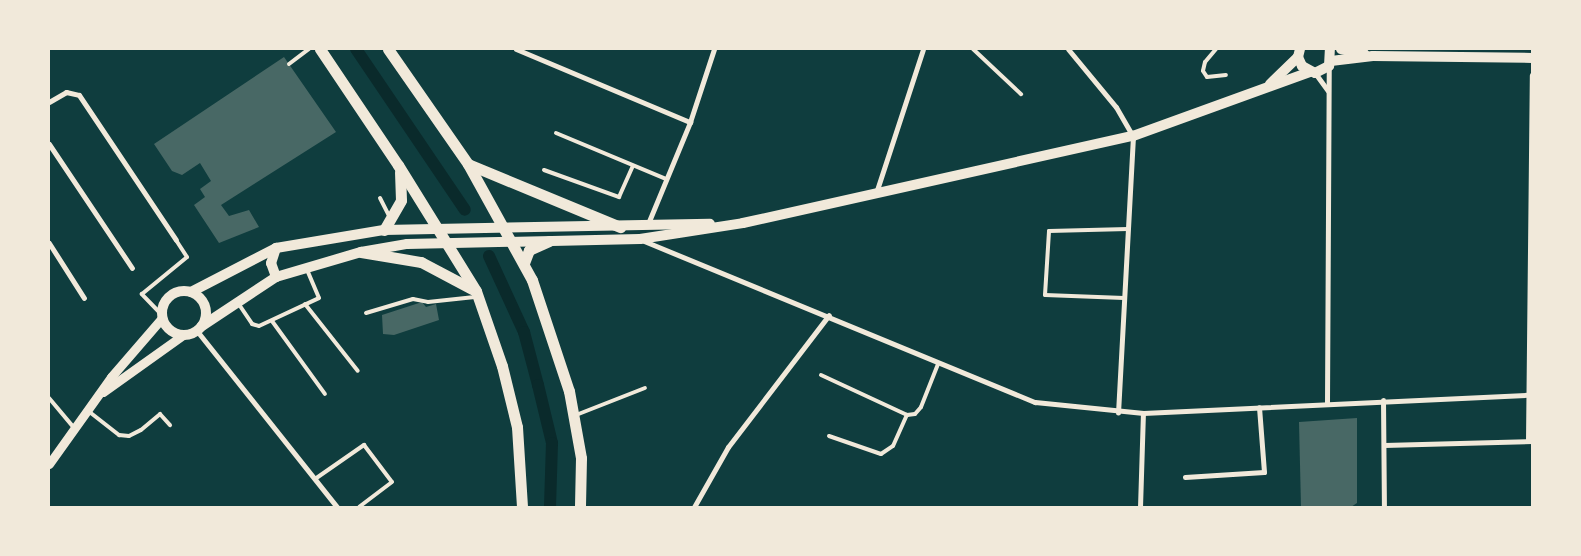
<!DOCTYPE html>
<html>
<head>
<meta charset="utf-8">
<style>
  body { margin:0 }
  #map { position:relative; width:1581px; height:556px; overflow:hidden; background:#0f3d3e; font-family:Cabin,sans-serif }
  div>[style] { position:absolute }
  .canal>* { height:12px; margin:-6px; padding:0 6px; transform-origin:6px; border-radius:6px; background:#0a2a2b }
  .building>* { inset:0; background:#486865 }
  .service>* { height:4px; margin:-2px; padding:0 2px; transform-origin:2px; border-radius:2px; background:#f1e9da }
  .minor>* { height:5px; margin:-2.5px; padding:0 2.5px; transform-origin:2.5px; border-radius:2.5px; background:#f1e9da }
  .tertiary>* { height:9px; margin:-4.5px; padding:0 4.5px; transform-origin:4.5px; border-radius:4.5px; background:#f1e9da }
  .secondary>* { height:10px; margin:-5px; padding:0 5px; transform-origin:5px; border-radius:5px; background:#f1e9da }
  .secondary>.ring { margin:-5px; padding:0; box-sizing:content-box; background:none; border:10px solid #f1e9da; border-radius:50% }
  .primary>* { height:11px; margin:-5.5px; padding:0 5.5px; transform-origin:5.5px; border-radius:5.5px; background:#f1e9da }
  span { translate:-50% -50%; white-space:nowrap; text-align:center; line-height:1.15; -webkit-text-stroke:4px #f1e9da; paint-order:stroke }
  .frame { position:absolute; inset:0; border:50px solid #f1e9da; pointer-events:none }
</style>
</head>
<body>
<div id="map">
  <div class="canal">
    <div style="left:356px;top:49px;width:194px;rotate:55.9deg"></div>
    <div style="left:489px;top:256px;width:84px;rotate:65.3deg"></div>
    <div style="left:524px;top:332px;width:55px;rotate:75.2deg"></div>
    <div style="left:538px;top:385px;width:60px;rotate:76.4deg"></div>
    <div style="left:552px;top:443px;width:64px;rotate:91.8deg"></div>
  </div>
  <div class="building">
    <div style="clip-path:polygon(284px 57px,336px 132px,221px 205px,229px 216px,249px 210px,259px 227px,219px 243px,194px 205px,205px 197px,200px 189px,211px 181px,200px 163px,182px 175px,172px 171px,154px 144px)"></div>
    <div style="clip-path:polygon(422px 302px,426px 307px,436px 304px,439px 320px,394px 335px,383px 334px,382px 315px)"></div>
    <div style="clip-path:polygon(1357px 418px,1357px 503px,1351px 507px,1301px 507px,1299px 422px)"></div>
  </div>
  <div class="service">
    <div style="left:973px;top:49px;width:66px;rotate:43.2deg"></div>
    <div style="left:1216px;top:49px;width:17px;rotate:130deg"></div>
    <div style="left:1205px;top:62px;width:9px;rotate:103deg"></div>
    <div style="left:1203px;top:71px;width:7px;rotate:56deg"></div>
    <div style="left:1207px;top:77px;width:19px;rotate:-6deg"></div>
    <div style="left:289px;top:64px;width:25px;rotate:-37deg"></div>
    <div style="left:556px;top:133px;width:119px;rotate:22.7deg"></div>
    <div style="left:544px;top:170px;width:80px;rotate:19.8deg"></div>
    <div style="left:619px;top:197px;width:34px;rotate:-66deg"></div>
    <div style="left:380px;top:198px;width:20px;rotate:63deg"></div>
    <div style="left:1124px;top:298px;width:79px;rotate:-177.8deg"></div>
    <div style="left:1045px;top:295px;width:64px;rotate:-86.4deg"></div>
    <div style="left:1049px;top:231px;width:79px;rotate:-1.5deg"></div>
    <div style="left:238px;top:303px;width:25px;rotate:56deg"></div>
    <div style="left:252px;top:324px;width:7px;rotate:16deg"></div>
    <div style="left:259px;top:326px;width:66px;rotate:-25deg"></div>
    <div style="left:319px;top:298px;width:33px;rotate:-113deg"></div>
    <div style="left:305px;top:304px;width:85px;rotate:51.7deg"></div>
    <div style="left:366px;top:313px;width:49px;rotate:-16.6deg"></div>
    <div style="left:413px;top:299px;width:15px;rotate:11deg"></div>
    <div style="left:428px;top:302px;width:47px;rotate:-6.1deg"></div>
    <div style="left:161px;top:314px;width:28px;rotate:-134deg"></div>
    <div style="left:142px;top:294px;width:58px;rotate:-39.4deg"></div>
    <div style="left:187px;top:257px;width:20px;rotate:-123deg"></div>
    <div style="left:272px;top:321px;width:90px;rotate:54deg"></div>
    <div style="left:821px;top:375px;width:95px;rotate:24.9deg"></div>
    <div style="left:907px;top:415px;width:8px;rotate:-7deg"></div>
    <div style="left:915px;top:414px;width:9px;rotate:-49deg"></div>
    <div style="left:921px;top:407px;width:46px;rotate:-68.4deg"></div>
    <div style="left:49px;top:398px;width:38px;rotate:50deg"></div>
    <div style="left:87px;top:410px;width:41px;rotate:38deg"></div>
    <div style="left:119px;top:435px;width:10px;rotate:6deg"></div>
    <div style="left:129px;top:436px;width:13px;rotate:-27deg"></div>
    <div style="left:141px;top:430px;width:25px;rotate:-40deg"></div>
    <div style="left:160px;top:414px;width:15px;rotate:48deg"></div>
    <div style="left:576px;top:415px;width:74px;rotate:-21.4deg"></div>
    <div style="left:829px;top:436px;width:55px;rotate:19.1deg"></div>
    <div style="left:881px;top:454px;width:14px;rotate:-34deg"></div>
    <div style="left:893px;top:446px;width:34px;rotate:-66deg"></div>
    <div style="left:315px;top:479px;width:60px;rotate:-34.8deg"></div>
    <div style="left:364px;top:445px;width:46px;rotate:52.9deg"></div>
    <div style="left:392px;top:482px;width:41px;rotate:142.9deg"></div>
  </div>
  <div class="minor">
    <div style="left:516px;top:49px;width:189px;rotate:22.8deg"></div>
    <div style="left:1068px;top:49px;width:75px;rotate:50.4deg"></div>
    <div style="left:1116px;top:107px;width:34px;rotate:60deg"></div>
    <div style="left:1133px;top:136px;width:277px;rotate:93.1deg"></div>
    <div style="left:1315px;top:73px;width:22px;rotate:54deg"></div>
    <div style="left:49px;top:102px;width:20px;rotate:-30deg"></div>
    <div style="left:66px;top:92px;width:13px;rotate:13deg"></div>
    <div style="left:79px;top:95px;width:174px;rotate:56.2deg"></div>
    <div style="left:49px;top:144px;width:149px;rotate:56.2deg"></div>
    <div style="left:876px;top:193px;width:151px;rotate:-71.9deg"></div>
    <div style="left:647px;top:226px;width:113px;rotate:-67.5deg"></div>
    <div style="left:690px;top:122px;width:77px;rotate:-71.8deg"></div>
    <div style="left:644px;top:241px;width:423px;rotate:22.4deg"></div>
    <div style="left:1035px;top:402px;width:109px;rotate:5.8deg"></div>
    <div style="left:1143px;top:413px;width:385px;rotate:-2.7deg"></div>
    <div style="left:49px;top:243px;width:65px;rotate:57.5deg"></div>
    <div style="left:197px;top:331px;width:225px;rotate:51.5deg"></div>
    <div style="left:1383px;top:400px;width:107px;rotate:89.5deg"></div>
    <div style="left:1327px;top:404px;width:337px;rotate:-89.7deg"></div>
    <div style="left:1528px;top:441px;width:366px;rotate:-89.4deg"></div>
    <div style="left:1384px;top:445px;width:148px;rotate:-1.5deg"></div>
    <div style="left:1185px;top:477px;width:79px;rotate:-3.6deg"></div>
    <div style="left:1264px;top:472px;width:65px;rotate:-94.4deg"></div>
    <div style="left:694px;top:507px;width:69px;rotate:-60.5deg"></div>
    <div style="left:728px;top:447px;width:166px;rotate:-52.6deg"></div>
    <div style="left:1140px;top:507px;width:94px;rotate:-88.2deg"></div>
  </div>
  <div class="tertiary">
    <div style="left:103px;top:392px;width:98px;rotate:-35.5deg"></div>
    <div style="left:49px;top:464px;width:107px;rotate:-54.5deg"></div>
    <div style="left:111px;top:377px;width:78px;rotate:-49.2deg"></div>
  </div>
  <div class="secondary">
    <div style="left:1300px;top:49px;width:8px;rotate:104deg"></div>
    <div style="left:1298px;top:57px;width:10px;rotate:66deg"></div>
    <div style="left:1302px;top:66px;width:15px;rotate:28deg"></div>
    <div style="left:1315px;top:73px;width:16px;rotate:-27deg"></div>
    <div style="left:1329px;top:66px;width:17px;rotate:-87deg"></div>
    <div style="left:1341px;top:49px;width:24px;rotate:12deg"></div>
    <div style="left:1331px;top:61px;width:42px;rotate:-6.8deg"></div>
    <div style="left:1373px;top:56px;width:159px;rotate:0.7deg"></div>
    <div style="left:1270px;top:84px;width:39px;rotate:-44deg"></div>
    <div style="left:276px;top:248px;width:16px;rotate:108deg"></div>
    <div style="left:271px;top:263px;width:15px;rotate:70deg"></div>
    <div class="ring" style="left:162px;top:291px;width:34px;height:34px"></div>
    <div style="left:191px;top:292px;width:96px;rotate:-27.4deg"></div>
    <div style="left:276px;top:248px;width:109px;rotate:-9.5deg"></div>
    <div style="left:384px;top:230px;width:326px;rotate:-1.1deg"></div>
    <div style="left:202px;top:326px;width:89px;rotate:-33.5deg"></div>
    <div style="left:276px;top:277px;width:89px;rotate:-16.4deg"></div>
    <div style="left:361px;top:252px;width:47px;rotate:-9.9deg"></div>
    <div style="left:407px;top:244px;width:233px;rotate:-1.2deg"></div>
    <div style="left:640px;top:239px;width:104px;rotate:-8.8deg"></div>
    <div style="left:743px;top:223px;width:400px;rotate:-12.6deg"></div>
    <div style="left:1133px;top:136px;width:188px;rotate:-19.9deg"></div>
  </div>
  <div class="primary">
    <div style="left:320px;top:49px;width:140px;rotate:56.1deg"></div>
    <div style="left:398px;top:165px;width:148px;rotate:58.2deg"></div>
    <div style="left:476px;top:291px;width:79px;rotate:70.9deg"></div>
    <div style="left:502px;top:366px;width:63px;rotate:76.2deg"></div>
    <div style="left:517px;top:427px;width:80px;rotate:86.4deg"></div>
    <div style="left:388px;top:49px;width:140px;rotate:55.2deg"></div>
    <div style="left:468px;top:164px;width:132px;rotate:61.1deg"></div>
    <div style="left:532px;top:280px;width:117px;rotate:71.6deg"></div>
    <div style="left:569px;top:391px;width:68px;rotate:79.8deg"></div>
    <div style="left:581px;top:458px;width:49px;rotate:91.2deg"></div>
    <div style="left:468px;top:164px;width:165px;rotate:22.5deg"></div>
    <div style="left:384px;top:230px;width:34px;rotate:-60deg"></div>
    <div style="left:401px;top:200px;width:28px;rotate:-92deg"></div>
    <div style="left:361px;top:252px;width:61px;rotate:9.5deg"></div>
    <div style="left:421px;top:262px;width:58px;rotate:27.9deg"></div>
    <div style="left:524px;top:263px;width:14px;rotate:-69deg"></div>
    <div style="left:529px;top:250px;width:22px;rotate:-24deg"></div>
  </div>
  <div class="frame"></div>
</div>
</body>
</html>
